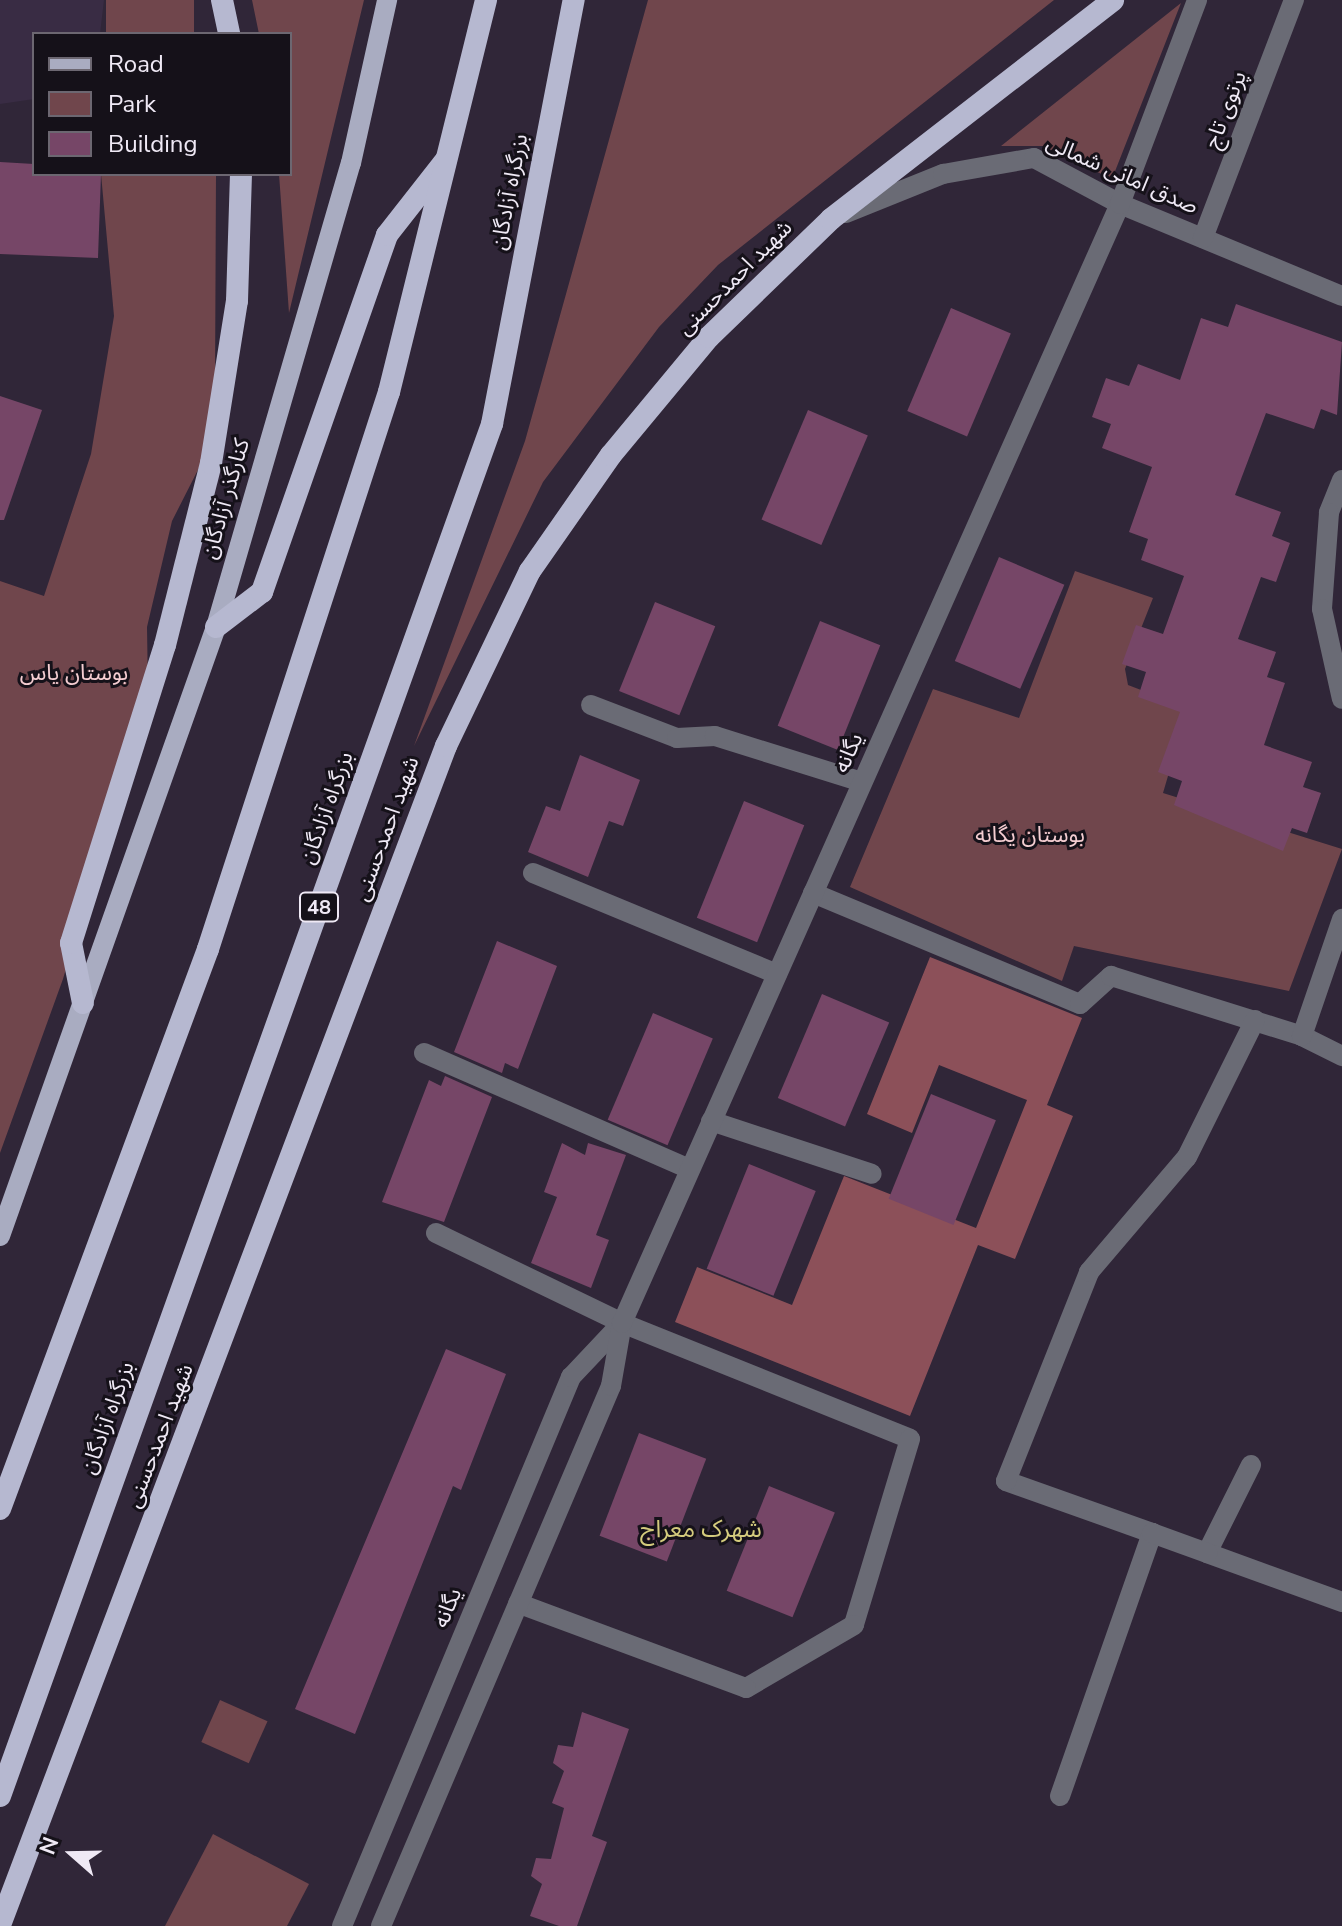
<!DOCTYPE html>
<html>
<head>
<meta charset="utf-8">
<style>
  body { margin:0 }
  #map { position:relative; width:1342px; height:1926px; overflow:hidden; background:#302638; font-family:"Nunito Sans","Noto Sans Arabic",sans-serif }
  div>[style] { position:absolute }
  .built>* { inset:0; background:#392c44 }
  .green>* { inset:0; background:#70464c; transform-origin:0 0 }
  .forest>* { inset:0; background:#8c5059 }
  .building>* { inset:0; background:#764667; transform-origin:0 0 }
  .minor>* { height:20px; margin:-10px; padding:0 10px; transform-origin:10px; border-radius:10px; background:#6a6b75 }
  .primary>* { height:20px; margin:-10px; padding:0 10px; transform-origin:10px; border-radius:10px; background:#a9acc1 }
  .trunk>* { height:22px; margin:-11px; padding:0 11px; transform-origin:11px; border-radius:11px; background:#b6b8d0 }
  span { translate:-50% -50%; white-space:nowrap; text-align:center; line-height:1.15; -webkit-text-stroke:6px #151119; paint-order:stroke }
  .shield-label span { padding:2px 6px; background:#151119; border:2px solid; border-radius:6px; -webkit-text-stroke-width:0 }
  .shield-label { font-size:20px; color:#efe9f5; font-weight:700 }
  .street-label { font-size:22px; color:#efe9f5 }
  .park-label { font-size:22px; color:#f4cdd1 }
  .neighbourhood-label { font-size:24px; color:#d4cb7d }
  .legend { position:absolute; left:32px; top:32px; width:260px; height:144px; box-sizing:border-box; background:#151119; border:2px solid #6c6771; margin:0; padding:10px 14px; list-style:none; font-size:24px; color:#efe9f5 }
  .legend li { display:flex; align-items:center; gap:16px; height:40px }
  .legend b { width:40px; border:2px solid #6c6771 }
  .north { position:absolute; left:32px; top:1814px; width:80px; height:80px; -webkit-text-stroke:6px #151119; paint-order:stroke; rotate:290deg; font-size:22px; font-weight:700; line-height:32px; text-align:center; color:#efe9f5 }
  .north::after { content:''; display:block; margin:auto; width:28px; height:36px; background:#efe9f5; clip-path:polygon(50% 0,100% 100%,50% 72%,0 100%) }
</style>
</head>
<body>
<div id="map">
  <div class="built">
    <div style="clip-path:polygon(0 0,104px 0,100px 34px,34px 34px,34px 99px,0 104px)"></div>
  </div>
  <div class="green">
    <div style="left:106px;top:0;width:88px;height:34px"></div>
    <div style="clip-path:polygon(252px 0,364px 0,289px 313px,279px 174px,290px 174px,290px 34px,259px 34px)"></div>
    <div style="clip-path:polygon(648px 0,1054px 0,718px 265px,659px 327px,543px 482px,414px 746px,525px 441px)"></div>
    <div style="clip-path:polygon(1181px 3px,1112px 179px,1043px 146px,1001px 146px)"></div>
    <div style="clip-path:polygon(101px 174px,216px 174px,215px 389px,204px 458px,172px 521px,147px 627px,148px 690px,63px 979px,0 1153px,0 581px,44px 596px,91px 454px,114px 316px)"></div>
    <div style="clip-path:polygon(1075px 571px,1153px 598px,1125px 669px,1128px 685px,1188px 708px,1163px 793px,1342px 849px,1289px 991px,1074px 946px,1062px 981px,850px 887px,933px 689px,1019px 718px)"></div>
    <div style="left:220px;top:1700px;width:52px;height:46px;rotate:24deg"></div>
    <div style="clip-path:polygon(213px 1834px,309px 1884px,287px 1926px,165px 1926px)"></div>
  </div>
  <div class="forest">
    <div style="clip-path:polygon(930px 957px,1082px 1018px,1047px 1105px,1073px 1116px,1015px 1259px,978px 1245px,910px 1416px,675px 1322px,697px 1267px,792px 1305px,844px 1176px,976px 1228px,1027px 1100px,939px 1065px,912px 1133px,867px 1114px)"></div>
  </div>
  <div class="building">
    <div style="clip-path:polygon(0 162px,34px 164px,34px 174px,101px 174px,98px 258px,0 254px)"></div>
    <div style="clip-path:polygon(1236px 304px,1342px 342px,1337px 415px,1321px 409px,1314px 429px,1266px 413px,1235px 495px,1281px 512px,1272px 536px,1290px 543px,1276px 582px,1261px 577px,1238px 639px,1276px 652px,1267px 677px,1285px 683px,1264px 745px,1312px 762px,1303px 787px,1321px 793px,1307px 833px,1292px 828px,1283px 851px,1174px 805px,1182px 781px,1158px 772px,1180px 712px,1138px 697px,1146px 672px,1122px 664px,1136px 625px,1163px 634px,1184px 576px,1141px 560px,1148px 539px,1129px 532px,1152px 467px,1102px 448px,1111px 424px,1092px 417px,1106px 378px,1129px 386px,1138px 364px,1180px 380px,1201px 318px,1228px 327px)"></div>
    <div style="left:951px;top:308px;width:65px;height:112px;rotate:23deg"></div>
    <div style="clip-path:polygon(0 396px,42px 410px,4px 520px,0 520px)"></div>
    <div style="left:808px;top:410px;width:65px;height:119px;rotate:23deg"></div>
    <div style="left:999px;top:557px;width:71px;height:113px;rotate:23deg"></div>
    <div style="left:655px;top:602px;width:65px;height:96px;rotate:22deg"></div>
    <div style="left:820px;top:621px;width:65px;height:113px;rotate:22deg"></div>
    <div style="clip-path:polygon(580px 755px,640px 780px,623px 826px,609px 821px,588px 877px,528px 852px,546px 806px,560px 811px)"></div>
    <div style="left:744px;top:801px;width:65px;height:126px;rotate:22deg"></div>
    <div style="clip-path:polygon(497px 941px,557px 966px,518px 1069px,505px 1063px,502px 1073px,454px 1052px)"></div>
    <div style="left:822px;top:994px;width:73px;height:113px;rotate:23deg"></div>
    <div style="left:653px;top:1013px;width:65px;height:116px;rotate:23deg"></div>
    <div style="clip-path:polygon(445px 1076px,492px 1097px,444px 1222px,382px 1202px,429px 1080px,441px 1086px)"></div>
    <div style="left:931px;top:1094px;width:70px;height:113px;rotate:22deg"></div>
    <div style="clip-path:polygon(562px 1143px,585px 1155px,588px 1143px,626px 1155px,596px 1235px,609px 1240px,591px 1288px,531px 1263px,557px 1197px,544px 1192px)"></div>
    <div style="left:749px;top:1164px;width:72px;height:113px;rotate:22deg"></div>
    <div style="clip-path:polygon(446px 1349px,506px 1374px,461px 1490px,453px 1486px,355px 1734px,295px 1709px)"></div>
    <div style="left:639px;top:1433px;width:72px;height:110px;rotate:21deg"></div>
    <div style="left:769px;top:1486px;width:71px;height:113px;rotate:22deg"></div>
    <div style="clip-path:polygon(582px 1712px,629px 1729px,592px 1836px,607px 1842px,577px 1926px,559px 1926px,530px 1916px,542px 1884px,531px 1876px,536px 1858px,551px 1859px,564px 1808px,552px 1803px,564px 1771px,553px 1763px,558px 1745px,573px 1747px)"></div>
  </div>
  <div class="minor">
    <div style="left:846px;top:213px;width:105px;rotate:-21.9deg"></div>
    <div style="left:943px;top:174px;width:92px;rotate:-10deg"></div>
    <div style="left:1034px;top:158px;width:98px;rotate:28.1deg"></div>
    <div style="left:1120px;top:204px;width:240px;rotate:22.5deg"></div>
    <div style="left:1203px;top:238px;width:255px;rotate:-69.1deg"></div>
    <div style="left:1342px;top:480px;width:35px;rotate:112deg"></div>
    <div style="left:1329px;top:513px;width:96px;rotate:94.2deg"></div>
    <div style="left:1322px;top:609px;width:92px;rotate:77.5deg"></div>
    <div style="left:591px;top:705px;width:92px;rotate:21deg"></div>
    <div style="left:677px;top:738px;width:38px;rotate:-3deg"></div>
    <div style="left:715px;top:736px;width:154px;rotate:17.4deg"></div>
    <div style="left:533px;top:873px;width:264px;rotate:22.5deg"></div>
    <div style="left:813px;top:893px;width:289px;rotate:22.6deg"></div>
    <div style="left:1080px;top:1004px;width:42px;rotate:-42.1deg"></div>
    <div style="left:1111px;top:976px;width:200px;rotate:17.4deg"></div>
    <div style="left:1302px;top:1036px;width:45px;rotate:26.6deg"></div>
    <div style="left:1302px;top:1036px;width:124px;rotate:-71.1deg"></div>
    <div style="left:424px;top:1053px;width:290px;rotate:23.6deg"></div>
    <div style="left:711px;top:1121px;width:169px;rotate:18.2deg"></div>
    <div style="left:436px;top:1233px;width:207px;rotate:25.8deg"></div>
    <div style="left:622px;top:1323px;width:310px;rotate:21.9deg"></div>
    <div style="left:910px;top:1439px;width:194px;rotate:106.8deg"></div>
    <div style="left:854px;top:1625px;width:125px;rotate:149.7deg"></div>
    <div style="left:746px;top:1688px;width:243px;rotate:-159.6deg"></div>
    <div style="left:1251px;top:1465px;width:98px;rotate:116.6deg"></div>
    <div style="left:1207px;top:1553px;width:144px;rotate:19.9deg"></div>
    <div style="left:1152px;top:1533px;width:155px;rotate:-160.4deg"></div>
    <div style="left:1006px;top:1481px;width:225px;rotate:-68.3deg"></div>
    <div style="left:1089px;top:1272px;width:151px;rotate:-49.6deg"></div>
    <div style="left:1187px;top:1157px;width:153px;rotate:-63.6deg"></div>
    <div style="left:1060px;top:1796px;width:279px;rotate:-70.7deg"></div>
    <div style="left:1152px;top:1533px;width:59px;rotate:20deg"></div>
    <div style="left:342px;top:1926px;width:595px;rotate:-67.36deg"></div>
    <div style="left:571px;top:1377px;width:74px;rotate:-46.6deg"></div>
    <div style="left:381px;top:1926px;width:587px;rotate:-66.93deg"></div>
    <div style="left:611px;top:1386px;width:64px;rotate:-80.1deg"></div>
    <div style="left:622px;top:1323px;width:1225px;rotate:-66.01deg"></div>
    <div style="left:1120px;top:204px;width:218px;rotate:-69.3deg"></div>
  </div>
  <div class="primary">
    <div style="left:0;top:1236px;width:646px;rotate:-70.47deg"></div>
    <div style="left:216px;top:627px;width:483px;rotate:-73.8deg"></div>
    <div style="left:351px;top:163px;width:167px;rotate:-77.5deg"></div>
  </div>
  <div class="trunk">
    <div style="left:222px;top:0;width:35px;rotate:78deg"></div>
    <div style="left:216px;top:627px;width:58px;rotate:-37.3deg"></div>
    <div style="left:262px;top:592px;width:378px;rotate:-70.7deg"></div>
    <div style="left:387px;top:235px;width:94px;rotate:-51.9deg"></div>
    <div style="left:83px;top:1003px;width:61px;rotate:-101.3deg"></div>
    <div style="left:71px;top:943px;width:312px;rotate:-72.5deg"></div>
    <div style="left:165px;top:645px;width:188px;rotate:-75.8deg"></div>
    <div style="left:211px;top:463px;width:164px;rotate:-80.9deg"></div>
    <div style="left:237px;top:301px;width:127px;rotate:-88.2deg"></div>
    <div style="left:0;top:1509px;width:597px;rotate:-69.62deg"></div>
    <div style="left:208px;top:949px;width:586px;rotate:-72deg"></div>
    <div style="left:389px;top:392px;width:404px;rotate:-76.1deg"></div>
    <div style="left:0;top:1796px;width:1458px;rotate:-70.27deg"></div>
    <div style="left:492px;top:424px;width:432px;rotate:-79.1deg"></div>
    <div style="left:0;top:1925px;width:1261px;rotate:-69.28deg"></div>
    <div style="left:446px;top:746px;width:194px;rotate:-64.4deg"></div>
    <div style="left:530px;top:571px;width:141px;rotate:-55.1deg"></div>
    <div style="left:611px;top:455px;width:153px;rotate:-50.3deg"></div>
    <div style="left:709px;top:337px;width:170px;rotate:-44deg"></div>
    <div style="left:831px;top:219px;width:357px;rotate:-37.8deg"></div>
  </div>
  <div class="shield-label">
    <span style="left:319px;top:907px">48</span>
  </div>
  <div class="street-label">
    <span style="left:1226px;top:110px;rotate:-69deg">پرتوی تاج</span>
    <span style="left:1122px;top:175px;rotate:24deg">صدق امانی شمالی</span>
    <span style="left:510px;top:192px;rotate:-79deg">بزرگراه آزادگان</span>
    <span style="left:735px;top:278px;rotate:-45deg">شهید احمدحسنی</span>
    <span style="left:226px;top:499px;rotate:-74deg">کنارگذر آزادگان</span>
    <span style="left:849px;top:753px;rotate:-66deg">یگانه</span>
    <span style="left:327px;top:808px;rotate:-70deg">بزرگراه آزادگان</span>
    <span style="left:387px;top:829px;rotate:-70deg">شهید احمدحسنی</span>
    <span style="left:108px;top:1418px;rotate:-70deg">بزرگراه آزادگان</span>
    <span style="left:160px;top:1436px;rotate:-69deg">شهید احمدحسنی</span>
    <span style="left:448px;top:1608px;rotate:-67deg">یگانه</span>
  </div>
  <div class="park-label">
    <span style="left:74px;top:674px">بوستان یاس</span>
    <span style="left:1030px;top:836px">بوستان یگانه</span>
  </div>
  <div class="neighbourhood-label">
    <span style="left:701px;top:1530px">شهرک معراج</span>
  </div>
  <ul class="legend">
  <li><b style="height:10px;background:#a9acc1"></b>Road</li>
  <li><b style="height:22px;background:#70464c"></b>Park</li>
  <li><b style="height:22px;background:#764667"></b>Building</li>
  </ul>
  <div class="north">N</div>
</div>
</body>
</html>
